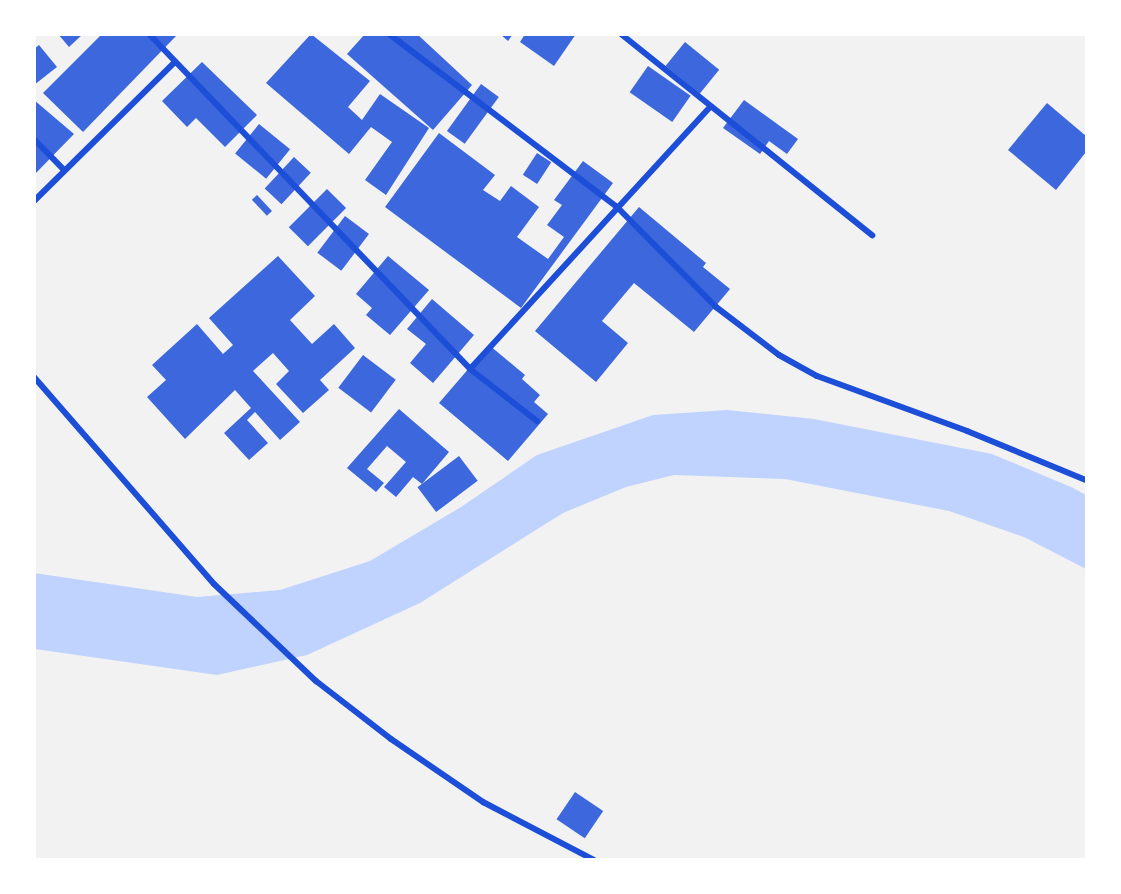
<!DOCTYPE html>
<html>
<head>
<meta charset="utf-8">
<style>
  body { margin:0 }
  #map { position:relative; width:1121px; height:894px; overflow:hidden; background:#f2f2f2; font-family:"Nunito Sans",sans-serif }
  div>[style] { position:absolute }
  .water>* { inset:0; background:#bfd3fe }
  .building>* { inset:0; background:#3d67dc; transform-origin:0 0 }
  .minor>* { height:6px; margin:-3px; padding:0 3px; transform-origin:3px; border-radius:3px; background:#1d4ed8 }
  span { translate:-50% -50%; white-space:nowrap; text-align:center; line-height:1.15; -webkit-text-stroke:5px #fff; paint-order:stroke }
  .frame { position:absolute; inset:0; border:36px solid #fff; pointer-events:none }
</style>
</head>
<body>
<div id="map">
  <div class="water">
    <div style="clip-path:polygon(727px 410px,814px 419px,992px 454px,1071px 487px,1086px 495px,1086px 569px,1024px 537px,949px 511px,785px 479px,674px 475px,626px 487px,563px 513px,420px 603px,307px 655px,217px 675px,35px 649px,34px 573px,197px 597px,280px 590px,370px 561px,461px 507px,537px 455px,653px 415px)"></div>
  </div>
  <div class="building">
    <div style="clip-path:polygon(58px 34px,83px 34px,69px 47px)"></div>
    <div style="clip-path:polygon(102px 34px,178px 34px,83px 132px,43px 93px)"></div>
    <div style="clip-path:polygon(311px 34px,370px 81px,348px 107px,362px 120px,380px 94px,429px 128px,386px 195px,365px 180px,392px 142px,371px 127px,349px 154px,266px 83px)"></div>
    <div style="clip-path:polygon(365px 34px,417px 34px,472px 85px,433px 130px,347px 54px)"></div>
    <div style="clip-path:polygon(500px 34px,513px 34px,508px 41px)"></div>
    <div style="clip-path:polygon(525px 34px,576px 34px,554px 66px,520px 42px)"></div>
    <div style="left:685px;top:42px;width:44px;height:31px;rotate:39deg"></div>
    <div style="clip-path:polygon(39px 45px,57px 67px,34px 85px,34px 49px)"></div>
    <div style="clip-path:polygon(202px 62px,257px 115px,225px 147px,196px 118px,187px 127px,162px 101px)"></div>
    <div style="left:648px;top:66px;width:52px;height:32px;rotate:35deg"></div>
    <div style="left:481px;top:84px;width:22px;height:58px;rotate:36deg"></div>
    <div style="clip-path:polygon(34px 100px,74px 134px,34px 175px)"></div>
    <div style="clip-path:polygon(744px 100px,798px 139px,787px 154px,769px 141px,760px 154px,723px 128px)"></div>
    <div style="clip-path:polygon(1047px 103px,1086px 136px,1086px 152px,1056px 190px,1008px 150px)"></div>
    <div style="left:259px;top:124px;width:40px;height:38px;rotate:39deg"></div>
    <div style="clip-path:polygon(439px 133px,495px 175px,483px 190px,500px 201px,511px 186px,539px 207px,517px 237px,548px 259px,564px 237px,547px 225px,562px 205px,554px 200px,583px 161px,613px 183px,521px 308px,385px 207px)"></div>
    <div style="left:537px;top:153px;width:17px;height:26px;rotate:33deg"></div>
    <div style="left:294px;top:157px;width:23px;height:43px;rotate:43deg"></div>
    <div style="left:327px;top:189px;width:27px;height:54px;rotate:45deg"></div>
    <div style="left:257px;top:195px;width:22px;height:7px;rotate:47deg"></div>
    <div style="clip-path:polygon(639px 207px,706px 263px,703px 267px,730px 289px,694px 332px,634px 283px,602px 321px,628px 343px,596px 382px,535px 331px)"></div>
    <div style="left:345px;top:216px;width:30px;height:46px;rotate:37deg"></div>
    <div style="clip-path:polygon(278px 256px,315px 296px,290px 320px,312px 344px,334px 324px,355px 348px,320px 380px,329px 390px,303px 413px,276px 384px,289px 371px,273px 353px,253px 371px,300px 422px,280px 440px,255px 412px,247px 420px,268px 443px,249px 460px,224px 433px,251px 408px,235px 390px,185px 439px,147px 397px,166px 380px,152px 365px,197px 324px,223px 354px,233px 345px,209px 318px)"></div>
    <div style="clip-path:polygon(388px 256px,429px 290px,390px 335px,366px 315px,372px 308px,356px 294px)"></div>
    <div style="clip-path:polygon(432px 299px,474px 335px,433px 383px,410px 363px,426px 344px,407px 329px)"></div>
    <div style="clip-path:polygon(489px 345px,525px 375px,522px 379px,540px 395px,534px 402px,548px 414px,508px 461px,439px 403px)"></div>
    <div style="left:363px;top:355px;width:41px;height:41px;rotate:37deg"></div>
    <div style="clip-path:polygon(399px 409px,449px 452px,422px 484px,413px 477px,396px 497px,384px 487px,406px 462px,387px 446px,367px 469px,384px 483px,376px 492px,347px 468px)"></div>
    <div style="left:459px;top:456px;width:31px;height:52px;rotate:53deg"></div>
    <div style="left:575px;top:792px;width:34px;height:33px;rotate:34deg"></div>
  </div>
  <div class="minor">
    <div style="left:149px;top:34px;width:464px;rotate:46.2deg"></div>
    <div style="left:470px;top:369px;width:85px;rotate:37.8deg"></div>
    <div style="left:389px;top:34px;width:286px;rotate:37.2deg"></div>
    <div style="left:617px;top:207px;width:141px;rotate:45.3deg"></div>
    <div style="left:716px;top:307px;width:79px;rotate:37.3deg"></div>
    <div style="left:779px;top:355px;width:43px;rotate:28.9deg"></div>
    <div style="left:817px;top:376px;width:160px;rotate:20.1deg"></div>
    <div style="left:967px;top:431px;width:129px;rotate:22.4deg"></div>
    <div style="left:621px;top:34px;width:322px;rotate:38.7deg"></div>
    <div style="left:34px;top:139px;width:43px;rotate:45.9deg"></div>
    <div style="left:34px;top:201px;width:198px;rotate:-44.6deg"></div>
    <div style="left:470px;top:369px;width:355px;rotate:-47.5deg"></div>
    <div style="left:34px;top:377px;width:274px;rotate:49deg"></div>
    <div style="left:214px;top:584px;width:141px;rotate:43.6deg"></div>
    <div style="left:316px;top:681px;width:95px;rotate:37.7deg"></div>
    <div style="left:391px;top:739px;width:112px;rotate:34.4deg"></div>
    <div style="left:483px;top:802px;width:125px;rotate:27.6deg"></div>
  </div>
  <div class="frame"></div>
</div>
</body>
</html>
